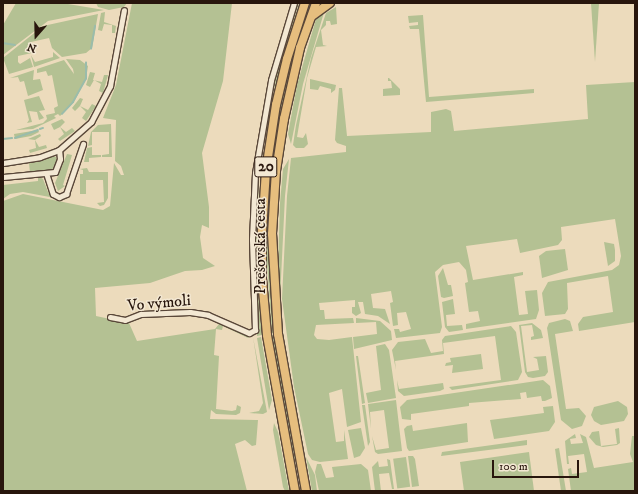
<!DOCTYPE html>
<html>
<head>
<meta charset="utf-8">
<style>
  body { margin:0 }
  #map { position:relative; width:638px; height:494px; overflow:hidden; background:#ecdbbc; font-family:"IM FELL DW Pica",serif }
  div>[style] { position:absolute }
  .green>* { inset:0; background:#b4c193; transform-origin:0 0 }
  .stream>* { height:1.5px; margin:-0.75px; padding:0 0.75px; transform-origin:0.75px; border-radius:0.75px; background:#9abcab }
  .roads { filter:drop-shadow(1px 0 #594739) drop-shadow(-1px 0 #594739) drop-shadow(0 1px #594739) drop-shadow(0 -1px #594739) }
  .minor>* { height:5px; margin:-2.5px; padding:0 2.5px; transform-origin:2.5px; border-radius:2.5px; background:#f3e8d3 }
  .trunk>* { height:8px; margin:-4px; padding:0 4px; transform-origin:4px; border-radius:4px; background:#e6be7e }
  span { translate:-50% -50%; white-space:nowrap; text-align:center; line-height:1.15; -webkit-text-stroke:3px #f3e8d3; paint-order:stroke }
  .shield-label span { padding:1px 3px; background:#f3e8d3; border:1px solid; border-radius:3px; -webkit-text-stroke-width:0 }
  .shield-label { font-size:15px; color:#28160d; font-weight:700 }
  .street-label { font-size:16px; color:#28160d }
  .frame { position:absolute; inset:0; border:4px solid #28160d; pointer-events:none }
  .north { position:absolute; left:16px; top:16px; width:40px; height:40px; -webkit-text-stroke:3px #f3e8d3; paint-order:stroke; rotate:200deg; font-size:11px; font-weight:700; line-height:16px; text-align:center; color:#28160d }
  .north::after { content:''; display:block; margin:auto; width:14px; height:18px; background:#28160d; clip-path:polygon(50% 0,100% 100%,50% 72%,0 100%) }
  .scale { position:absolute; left:492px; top:460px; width:87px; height:18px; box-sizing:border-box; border:2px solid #28160d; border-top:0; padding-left:5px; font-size:12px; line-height:14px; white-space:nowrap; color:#28160d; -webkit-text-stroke:3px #f3e8d3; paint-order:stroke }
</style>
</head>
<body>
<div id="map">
  <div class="green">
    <div style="clip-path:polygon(16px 3px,62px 3px,104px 10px,48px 21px,3px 55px,3px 25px)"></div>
    <div style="clip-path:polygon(96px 3px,127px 3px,124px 7px,109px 10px,98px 7px)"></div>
    <div style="clip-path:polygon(132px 3px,232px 3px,223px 81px,202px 153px,209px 207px,209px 228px,202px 225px,200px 237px,203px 258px,215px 266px,202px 270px,185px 271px,150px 283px,95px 288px,96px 316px,129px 323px,137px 341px,215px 329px,219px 324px,250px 336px,248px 338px,223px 326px,222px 330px,216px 329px,214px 355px,219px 356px,216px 409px,232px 411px,236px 410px,237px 405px,241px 407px,240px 413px,236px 415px,216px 414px,211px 410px,210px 419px,258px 420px,256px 445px,252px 446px,245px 440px,235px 444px,247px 491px,3px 491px,3px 201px,23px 194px,103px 210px,110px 206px,114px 163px,121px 175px,124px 175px,121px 166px,115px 161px,116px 120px,103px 118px,116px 85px)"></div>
    <div style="clip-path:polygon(296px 3px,299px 3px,271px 99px,259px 176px,256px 272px,262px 335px,257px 336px,255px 236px,258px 168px,271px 87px)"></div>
    <div style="clip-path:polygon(591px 3px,599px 3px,595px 62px)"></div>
    <div style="clip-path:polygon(336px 7px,337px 24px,331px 25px,330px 21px,326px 21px,326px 25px,321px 30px,323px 45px,327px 46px,316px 47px,307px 78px,297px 137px,303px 138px,306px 133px,308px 144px,304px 148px,296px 148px,293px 145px,296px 125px,311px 58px,326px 13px)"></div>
    <div style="clip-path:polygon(325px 9px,303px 84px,291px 144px,288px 134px,297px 85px,316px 19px)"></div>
    <div style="clip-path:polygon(105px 12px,104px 22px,116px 26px,115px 33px,112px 33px,112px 25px,104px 24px,102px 31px,98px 30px,101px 13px)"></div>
    <div style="clip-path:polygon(306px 13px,285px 91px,272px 170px,268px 233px,274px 333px,272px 333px,266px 248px,270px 170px,280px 106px,291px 60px)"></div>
    <div style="clip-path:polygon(98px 14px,92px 48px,86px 53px,62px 57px,52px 48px,49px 38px,31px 42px,32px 53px,18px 56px,18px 62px,20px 64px,30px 58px,33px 67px,9px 74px,3px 58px,43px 26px)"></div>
    <div style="clip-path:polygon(423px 15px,429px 97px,534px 89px,534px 93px,426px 102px,419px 29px,410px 29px,409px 26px,418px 25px,418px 22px,409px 23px,408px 16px)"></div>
    <div style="clip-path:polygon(53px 52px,60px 58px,34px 67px,31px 55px,35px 62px,53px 57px)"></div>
    <div style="clip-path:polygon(66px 59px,80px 60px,88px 66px,86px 79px,74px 102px,60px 116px,58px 114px,54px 116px,56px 118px,33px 129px,16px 130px,43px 123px,47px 119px,46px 115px,55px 113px,54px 108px,58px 106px,52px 75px,48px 76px,46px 71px,37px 73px,37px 69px,64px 60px,74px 74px,73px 69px)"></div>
    <div style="clip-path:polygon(34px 70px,33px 80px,40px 79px,43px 90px,28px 96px,24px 81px,20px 82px,18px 77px,10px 78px)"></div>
    <div style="clip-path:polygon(90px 72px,95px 73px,93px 80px,102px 82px,104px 75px,108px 75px,103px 93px,99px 91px,101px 84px,94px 80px,90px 87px,86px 85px)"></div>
    <div style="clip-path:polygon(388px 78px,389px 78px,400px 89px,400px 95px,383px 96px,383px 89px,392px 88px,391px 81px,388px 81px)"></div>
    <div style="clip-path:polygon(310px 79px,336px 85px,335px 90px,331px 93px,331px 89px,320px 86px,318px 90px,310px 89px)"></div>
    <div style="clip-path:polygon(635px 82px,635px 322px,579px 331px,578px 324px,583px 317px,613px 312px,608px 276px,567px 283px,568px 309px,565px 314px,545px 316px,542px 293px,548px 282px,612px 270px,619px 265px,621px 256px,615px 219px,561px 227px,562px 240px,558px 245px,520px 253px,517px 239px,466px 246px,473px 280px,523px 272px,523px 275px,514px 277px,519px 315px,528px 314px,525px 291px,537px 290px,539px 310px,536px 319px,466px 329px,466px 324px,480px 321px,478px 311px,469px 312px,465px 283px,468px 282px,466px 270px,459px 262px,443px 265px,435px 272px,442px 327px,440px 333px,396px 338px,394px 329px,399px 329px,400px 332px,411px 329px,406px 312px,397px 313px,398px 325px,393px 326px,390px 303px,393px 302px,391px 291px,371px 294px,373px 308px,385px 309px,390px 324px,378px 316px,365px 314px,363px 302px,358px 302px,361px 313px,356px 316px,352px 313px,352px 307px,355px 307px,355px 300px,319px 303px,320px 310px,324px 310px,325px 319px,353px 318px,354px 323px,316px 325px,314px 335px,317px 339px,329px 340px,352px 337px,361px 422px,347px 427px,342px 389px,329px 393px,336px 442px,344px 441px,344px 430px,348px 459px,320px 462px,312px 460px,308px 454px,294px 387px,282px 299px,287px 196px,291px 158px,346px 152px,346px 146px,337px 143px,335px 140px,339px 88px,342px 88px,347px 136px,431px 132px,431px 112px,446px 109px,451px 111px,454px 131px,588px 119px,586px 85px)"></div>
    <div style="clip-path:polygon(39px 96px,45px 110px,39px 111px,44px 118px,39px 120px,37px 112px,29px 111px,32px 122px,27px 123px,29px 120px,24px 100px)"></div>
    <div style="clip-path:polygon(80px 98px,83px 99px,80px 106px,88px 110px,92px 104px,96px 106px,86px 121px,82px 118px,86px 112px,80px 106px,75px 111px,72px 108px)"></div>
    <div style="clip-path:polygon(62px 119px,65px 122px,60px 127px,66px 132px,72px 128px,75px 131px,60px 141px,58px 139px,64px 134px,60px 127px,54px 130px,51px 124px)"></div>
    <div style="clip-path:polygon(111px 124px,112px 157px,102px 157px,102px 155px,109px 154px,109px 132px,92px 132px,92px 145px,88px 146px,91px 132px,98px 125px)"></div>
    <div style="clip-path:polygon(38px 130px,39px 132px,31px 136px,15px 139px,14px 134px)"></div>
    <div style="clip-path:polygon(40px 134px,41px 136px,35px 140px,39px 147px,46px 145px,47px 148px,30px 153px,29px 150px,36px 148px,35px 140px,28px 139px)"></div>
    <div style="clip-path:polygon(92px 147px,92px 155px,101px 155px,101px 157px,89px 158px,89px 162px,84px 162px,87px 148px)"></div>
    <div style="clip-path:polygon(67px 154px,72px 155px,63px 185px,65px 186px,58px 191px,55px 183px)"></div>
    <div style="clip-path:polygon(52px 156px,56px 157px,57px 161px,52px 170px,30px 173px,29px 163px)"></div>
    <div style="clip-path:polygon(289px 159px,285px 196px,280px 299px,278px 268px,280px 203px,283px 169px)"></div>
    <div style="clip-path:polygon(87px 168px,89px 172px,108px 172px,108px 198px,104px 205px,100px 206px,97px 203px,104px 202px,103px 180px,86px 180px,86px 194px,80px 194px,80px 174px,83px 174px,83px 170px,80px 169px)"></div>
    <div style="clip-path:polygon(38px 176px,43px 179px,48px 192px,55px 198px,23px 192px,10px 194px,3px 199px,3px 185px,38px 181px)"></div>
    <div style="clip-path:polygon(604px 242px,614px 244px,615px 250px,615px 261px,608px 266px)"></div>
    <div style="clip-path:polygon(565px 249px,568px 270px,542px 278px,539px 256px,546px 251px)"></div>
    <div style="clip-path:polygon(443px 268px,448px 285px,451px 285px,453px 296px,444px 298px,441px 297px,438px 276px)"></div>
    <div style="clip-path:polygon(453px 299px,455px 314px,446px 315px,447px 326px,462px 325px,463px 330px,449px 332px,445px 327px,442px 302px)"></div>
    <div style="clip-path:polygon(356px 318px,380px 321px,391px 331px,392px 340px,354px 349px,353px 337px,377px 334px,376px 322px,356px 323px)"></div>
    <div style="clip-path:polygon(565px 319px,570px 321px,573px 331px,555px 334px,566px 409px,579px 408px,586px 416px,582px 426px,572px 429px,561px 420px,547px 328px,549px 323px)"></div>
    <div style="clip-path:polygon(532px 323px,541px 330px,543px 338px,531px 340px,531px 337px,534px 336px,532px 325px,521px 326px,527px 372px,539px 370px,537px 359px,533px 357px,546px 356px,548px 372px,545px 376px,533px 378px,528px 377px,525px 372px,519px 325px)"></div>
    <div style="clip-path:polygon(511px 326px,516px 332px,522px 372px,518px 380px,452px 390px,449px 387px,501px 380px,495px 336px,443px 343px,444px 354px,395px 361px,396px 370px,392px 350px,398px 342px,425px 339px,431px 353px,443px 351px,442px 340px,445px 336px)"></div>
    <div style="clip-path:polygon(272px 335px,275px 335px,296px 459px,295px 461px)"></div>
    <div style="clip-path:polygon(253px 337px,267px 412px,263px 414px,249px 413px,259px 411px,263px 403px)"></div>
    <div style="clip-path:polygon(261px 337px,272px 400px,269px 410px,257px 338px)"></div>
    <div style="clip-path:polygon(385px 344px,389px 350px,396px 398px,368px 403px,366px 393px,381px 390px,376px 346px)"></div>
    <div style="clip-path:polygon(481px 354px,483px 369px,452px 373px,453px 365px,445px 366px,446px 363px,451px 362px,450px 358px)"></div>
    <div style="clip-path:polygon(356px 356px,358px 356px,365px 403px,362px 404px)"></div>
    <div style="clip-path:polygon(397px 380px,399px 389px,443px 383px,444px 389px,440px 391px,404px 396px,398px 391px)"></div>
    <div style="clip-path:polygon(543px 380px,550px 386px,552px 398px,545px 401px,542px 401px,541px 396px,527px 398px,526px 392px,520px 393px,521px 399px,469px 403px,469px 406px,411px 414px,411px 420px,402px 419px,400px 407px,407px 400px)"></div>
    <div style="clip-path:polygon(396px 400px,402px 451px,378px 454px,375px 452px,372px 436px,376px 450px,389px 448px,384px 410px,370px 412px,371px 429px,368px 404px)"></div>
    <div style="clip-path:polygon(618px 401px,627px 407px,628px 414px,624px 421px,601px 425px,594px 421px,591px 415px,594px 407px)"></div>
    <div style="clip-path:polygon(362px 405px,365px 405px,370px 442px,368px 446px)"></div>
    <div style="clip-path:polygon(553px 406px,555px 422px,549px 431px,494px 439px,490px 420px,544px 413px,543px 407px)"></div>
    <div style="clip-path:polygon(274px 423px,278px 432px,289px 491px,285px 491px,283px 487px,273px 430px)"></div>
    <div style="clip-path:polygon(467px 423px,468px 442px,409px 451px,407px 448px,404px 429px,407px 426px,412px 425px,413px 431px)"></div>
    <div style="clip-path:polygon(361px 428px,365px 448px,360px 456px,354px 458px,348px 430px)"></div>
    <div style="clip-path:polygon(619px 428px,620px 443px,617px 445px,603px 447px,596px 445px,589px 437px,592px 432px,599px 431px,601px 446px,617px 444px,615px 429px)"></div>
    <div style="clip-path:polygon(575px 434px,576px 438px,570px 439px,571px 444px,583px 443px,580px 434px,586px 437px,594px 468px,633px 462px,630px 454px,632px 436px,635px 436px,635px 491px,571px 491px,568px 469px,571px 468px,572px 474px,587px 472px,584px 454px,568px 456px,569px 464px,567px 464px,565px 441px)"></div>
    <div style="clip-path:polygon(527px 440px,527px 445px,441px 456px,442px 452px)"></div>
    <div style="clip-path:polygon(559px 448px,566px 491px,561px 491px,555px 449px)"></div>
    <div style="clip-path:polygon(529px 452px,534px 491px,464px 491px,460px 462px)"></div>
    <div style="clip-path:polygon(408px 456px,413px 456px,415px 459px,419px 486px,412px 487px)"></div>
    <div style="clip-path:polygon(306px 457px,315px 475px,317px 491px,312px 491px)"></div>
    <div style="left:406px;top:457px;width:30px;height:13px;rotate:82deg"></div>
    <div style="clip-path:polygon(387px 459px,390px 460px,394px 489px,392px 489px,389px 473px,379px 474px,381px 491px,375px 491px,372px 467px,378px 461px,379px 467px,388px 466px)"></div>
    <div style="clip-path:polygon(317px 464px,321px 464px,326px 478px,334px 477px,332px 467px,361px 464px,368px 470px,371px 491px,319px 491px,315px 472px)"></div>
  </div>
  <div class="stream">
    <div style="left:3px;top:43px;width:12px;rotate:9deg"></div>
    <div style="left:91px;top:49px;width:23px;rotate:-80deg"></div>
    <div style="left:62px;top:114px;width:16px;rotate:-47deg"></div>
    <div style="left:73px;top:102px;width:26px;rotate:-61deg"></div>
    <div style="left:86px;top:79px;width:16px;rotate:-90deg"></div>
    <div style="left:40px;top:129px;width:3px;rotate:-18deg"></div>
    <div style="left:15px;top:138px;width:24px;rotate:-19deg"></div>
    <div style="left:3px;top:139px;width:9px;rotate:-6deg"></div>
  </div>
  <div class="roads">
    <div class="minor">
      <div style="left:3px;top:163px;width:37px;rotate:-9deg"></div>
      <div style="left:40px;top:157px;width:20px;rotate:-20deg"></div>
      <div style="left:59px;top:150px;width:43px;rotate:-41.2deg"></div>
      <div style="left:91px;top:122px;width:41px;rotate:-62.2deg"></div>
      <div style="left:110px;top:86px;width:77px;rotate:-79.6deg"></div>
      <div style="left:46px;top:173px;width:22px;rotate:72deg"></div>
      <div style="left:53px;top:194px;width:7px;rotate:27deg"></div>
      <div style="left:59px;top:197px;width:8px;rotate:-23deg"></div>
      <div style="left:66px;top:194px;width:53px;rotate:-71.2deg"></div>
      <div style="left:3px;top:177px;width:52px;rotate:-5.5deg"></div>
      <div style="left:55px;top:172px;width:14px;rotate:-69deg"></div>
      <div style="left:60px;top:159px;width:9px;rotate:-96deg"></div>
      <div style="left:110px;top:317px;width:15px;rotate:11deg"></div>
      <div style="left:125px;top:320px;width:17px;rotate:-21deg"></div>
      <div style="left:141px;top:314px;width:49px;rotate:-2.3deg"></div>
      <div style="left:190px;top:312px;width:18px;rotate:9deg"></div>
      <div style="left:208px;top:315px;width:45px;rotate:23.7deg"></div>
      <div style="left:249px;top:333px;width:7px;rotate:-27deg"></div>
      <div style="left:255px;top:330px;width:91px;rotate:-91.9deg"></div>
      <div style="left:252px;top:239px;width:66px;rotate:-87.4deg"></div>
      <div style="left:255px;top:173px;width:94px;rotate:-80.2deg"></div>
      <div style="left:271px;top:80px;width:80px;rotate:-73.4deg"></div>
    </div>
    <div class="trunk">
      <div style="left:312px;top:16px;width:22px;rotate:-36deg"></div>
      <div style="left:295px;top:491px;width:158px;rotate:-100.2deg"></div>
      <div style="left:267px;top:335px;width:56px;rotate:-95.1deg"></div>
      <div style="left:262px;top:279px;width:47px;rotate:-90deg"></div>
      <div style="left:262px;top:232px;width:62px;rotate:-86.3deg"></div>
      <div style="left:266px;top:170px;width:66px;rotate:-81.3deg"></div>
      <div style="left:276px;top:105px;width:47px;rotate:-76.6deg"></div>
      <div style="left:287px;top:59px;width:59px;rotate:-72.2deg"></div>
      <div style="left:306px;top:491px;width:159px;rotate:-100.1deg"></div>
      <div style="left:278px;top:334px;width:100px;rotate:-93.4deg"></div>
      <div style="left:272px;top:234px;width:63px;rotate:-86.4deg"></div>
      <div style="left:276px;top:171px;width:53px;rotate:-81.3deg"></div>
      <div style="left:284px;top:119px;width:73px;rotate:-77.3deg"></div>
      <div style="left:300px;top:48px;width:48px;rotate:-70.4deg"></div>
    </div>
  </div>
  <div class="shield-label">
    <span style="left:266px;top:167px">20</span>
  </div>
  <div class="street-label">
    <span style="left:260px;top:246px;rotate:-90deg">Prešovská cesta</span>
    <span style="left:159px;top:303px;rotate:-5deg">Vo výmoli</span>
  </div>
  <div class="frame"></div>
  <div class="north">N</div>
  <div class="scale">100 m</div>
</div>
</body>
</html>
